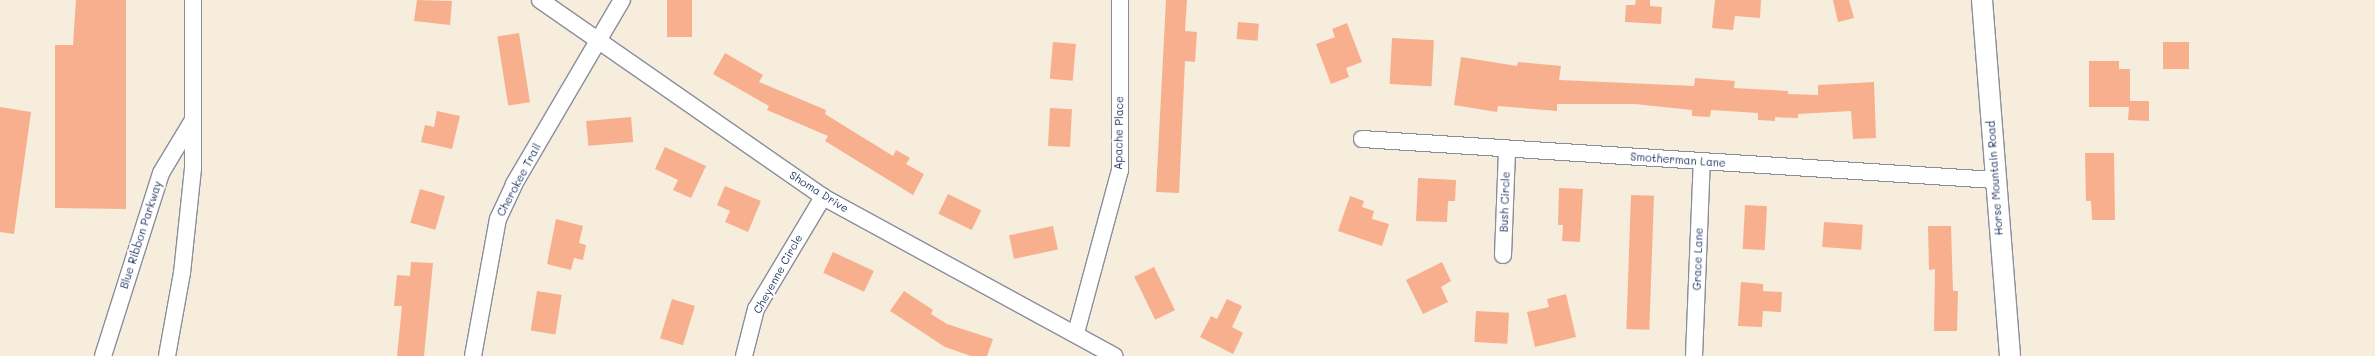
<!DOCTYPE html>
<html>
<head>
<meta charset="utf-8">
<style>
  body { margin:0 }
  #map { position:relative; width:2375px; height:356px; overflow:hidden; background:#f7eddc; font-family:Mali,sans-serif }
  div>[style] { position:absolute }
  .building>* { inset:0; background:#f8af8e; transform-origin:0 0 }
  .roads { filter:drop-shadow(1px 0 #898e9d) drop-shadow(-1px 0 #898e9d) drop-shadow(0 1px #898e9d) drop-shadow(0 -1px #898e9d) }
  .minor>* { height:16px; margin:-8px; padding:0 8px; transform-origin:8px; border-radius:8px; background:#fff }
  .tertiary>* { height:20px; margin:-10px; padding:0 10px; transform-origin:10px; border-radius:10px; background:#fff }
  span { translate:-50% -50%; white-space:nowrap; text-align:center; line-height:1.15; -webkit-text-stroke:4px #fff; paint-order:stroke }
  .street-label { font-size:11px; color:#1b2f5e }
</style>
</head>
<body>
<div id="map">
  <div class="building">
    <div style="clip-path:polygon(76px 0,126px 0,126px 209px,55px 208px,55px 45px,73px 45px)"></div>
    <div style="clip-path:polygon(417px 0,452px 1px,450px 25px,414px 21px)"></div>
    <div style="left:667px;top:0;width:25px;height:37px"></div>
    <div style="clip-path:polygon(1166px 0,1187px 0,1185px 31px,1197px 32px,1195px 62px,1185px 61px,1179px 193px,1156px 192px)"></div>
    <div style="clip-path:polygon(1636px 0,1650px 0,1650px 6px,1662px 7px,1661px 24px,1625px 22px,1626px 5px,1635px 5px)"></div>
    <div style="clip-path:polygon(1715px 0,1761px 0,1760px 18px,1735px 16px,1733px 30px,1712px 28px)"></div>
    <div style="clip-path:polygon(1833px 0,1849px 0,1854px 18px,1838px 22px)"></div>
    <div style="left:1238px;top:22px;width:21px;height:17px;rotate:5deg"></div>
    <div style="clip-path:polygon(1347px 23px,1362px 62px,1346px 68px,1349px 77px,1331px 84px,1316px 44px,1335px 37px,1332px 29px)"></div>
    <div style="left:519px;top:33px;width:70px;height:22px;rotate:81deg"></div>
    <div style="left:1392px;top:38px;width:42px;height:46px;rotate:3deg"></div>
    <div style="left:1053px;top:42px;width:23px;height:37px;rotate:5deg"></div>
    <div style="left:2163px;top:42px;width:26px;height:27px"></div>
    <div style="clip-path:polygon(725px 53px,763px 75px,759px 82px,826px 110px,825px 114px,893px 156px,896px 150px,910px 158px,906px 164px,924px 174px,913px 195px,825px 141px,828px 136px,767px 110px,769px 106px,713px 74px)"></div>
    <div style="clip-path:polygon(1461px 57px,1517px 66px,1518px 62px,1561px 66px,1559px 80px,1694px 86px,1695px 78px,1735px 81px,1734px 88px,1788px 91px,1788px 94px,1818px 95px,1818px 85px,1874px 82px,1876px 138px,1853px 139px,1851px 111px,1798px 114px,1798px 118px,1775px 117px,1775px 121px,1758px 120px,1758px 113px,1711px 110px,1710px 117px,1692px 116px,1692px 110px,1635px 104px,1557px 104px,1557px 111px,1498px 106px,1497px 112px,1454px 105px)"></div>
    <div style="clip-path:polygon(2089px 61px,2119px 61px,2119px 69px,2130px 69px,2130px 101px,2149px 101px,2149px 121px,2128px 120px,2129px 107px,2089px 107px)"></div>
    <div style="clip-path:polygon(0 107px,31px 112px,14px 234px,0 232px)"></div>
    <div style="left:1050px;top:108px;width:22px;height:38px;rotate:3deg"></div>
    <div style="clip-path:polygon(437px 111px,460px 116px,452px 149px,421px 142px,425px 125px,434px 127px)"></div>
    <div style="left:631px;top:117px;width:25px;height:45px;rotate:85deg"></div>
    <div style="clip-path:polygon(665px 147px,706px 166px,691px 198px,673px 190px,678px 180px,655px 169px)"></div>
    <div style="clip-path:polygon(2085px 153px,2114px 153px,2115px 220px,2092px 220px,2091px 201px,2086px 201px)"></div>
    <div style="clip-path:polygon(1418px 178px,1456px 180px,1455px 201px,1448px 201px,1447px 222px,1416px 221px)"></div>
    <div style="clip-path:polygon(725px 186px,761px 201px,748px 232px,725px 222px,730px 211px,717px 205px)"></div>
    <div style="clip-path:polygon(1559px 188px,1583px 189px,1580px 242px,1562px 241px,1563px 225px,1558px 225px)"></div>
    <div style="left:420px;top:189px;width:26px;height:35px;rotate:16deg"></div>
    <div style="left:948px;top:194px;width:37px;height:22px;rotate:26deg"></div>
    <div style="left:1631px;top:195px;width:23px;height:134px;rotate:2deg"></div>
    <div style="clip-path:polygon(1350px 196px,1364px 201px,1362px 207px,1374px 211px,1372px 219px,1389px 224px,1382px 246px,1338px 231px)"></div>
    <div style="left:1745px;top:205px;width:22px;height:44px;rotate:3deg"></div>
    <div style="clip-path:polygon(556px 219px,583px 226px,579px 243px,586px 245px,583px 260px,574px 258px,571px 270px,547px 264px)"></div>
    <div style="left:1824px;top:222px;width:39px;height:25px;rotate:4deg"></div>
    <div style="left:1053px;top:226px;width:24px;height:45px;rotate:78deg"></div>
    <div style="clip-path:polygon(1928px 226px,1951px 226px,1953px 291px,1958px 291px,1957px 331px,1934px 331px,1935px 269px,1929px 270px)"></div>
    <div style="left:833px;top:252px;width:45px;height:23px;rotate:25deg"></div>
    <div style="clip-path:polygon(411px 262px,433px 263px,424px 356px,397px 356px,402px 306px,394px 306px,397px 275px,410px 276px)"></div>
    <div style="clip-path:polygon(1442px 262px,1451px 281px,1441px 287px,1448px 302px,1423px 314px,1406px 280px)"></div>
    <div style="left:1154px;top:267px;width:48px;height:22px;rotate:64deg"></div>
    <div style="clip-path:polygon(1741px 282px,1763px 284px,1763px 291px,1782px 292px,1781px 312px,1763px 311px,1762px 327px,1738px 326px)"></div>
    <div style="left:537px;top:291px;width:25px;height:40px;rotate:9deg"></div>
    <div style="clip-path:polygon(904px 291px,933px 310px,931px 314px,947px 324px,993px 339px,987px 356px,971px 356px,945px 347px,890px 311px)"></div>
    <div style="clip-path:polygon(1566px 294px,1576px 337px,1535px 347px,1527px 312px,1549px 307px,1547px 299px)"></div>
    <div style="left:672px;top:299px;width:24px;height:41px;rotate:17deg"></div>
    <div style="clip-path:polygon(1227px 299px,1242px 306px,1232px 327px,1243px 333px,1233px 354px,1200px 337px,1211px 316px,1217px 319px)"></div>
    <div style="left:1476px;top:311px;width:33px;height:31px;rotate:3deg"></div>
  </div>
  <div class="roads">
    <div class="minor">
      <div style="left:540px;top:0;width:345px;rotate:34.8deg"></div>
      <div style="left:823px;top:197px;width:332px;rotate:28.6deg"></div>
      <div style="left:1362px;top:139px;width:634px;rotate:3.71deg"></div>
      <div style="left:1503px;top:255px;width:106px;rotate:-87.8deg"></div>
      <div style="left:1076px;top:333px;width:169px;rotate:-74.9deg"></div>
      <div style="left:1120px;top:170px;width:170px;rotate:-90deg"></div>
      <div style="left:103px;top:356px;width:192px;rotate:-72.4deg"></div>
      <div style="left:161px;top:173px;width:62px;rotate:-58.9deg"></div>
      <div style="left:167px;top:356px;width:84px;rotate:-79.8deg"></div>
      <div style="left:182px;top:273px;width:106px;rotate:-84deg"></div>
      <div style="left:193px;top:168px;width:168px;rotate:-90deg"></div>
      <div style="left:473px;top:356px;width:139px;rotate:-79.7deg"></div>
      <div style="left:498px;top:219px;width:38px;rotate:-65deg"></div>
      <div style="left:514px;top:184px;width:213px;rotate:-59.6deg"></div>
      <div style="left:744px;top:356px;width:49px;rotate:-75.7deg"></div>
      <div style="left:756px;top:309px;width:131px;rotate:-59.1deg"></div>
      <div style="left:1694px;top:356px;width:195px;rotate:-87.7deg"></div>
    </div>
    <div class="tertiary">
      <div style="left:1982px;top:0;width:357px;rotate:85.5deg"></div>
    </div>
  </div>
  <div class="street-label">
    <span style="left:1119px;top:133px;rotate:-89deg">Apache Place</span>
    <span style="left:1678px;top:160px;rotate:4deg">Smotherman Lane</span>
    <span style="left:1995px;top:178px;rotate:-94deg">Horse Mountain Road</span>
    <span style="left:519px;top:180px;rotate:-62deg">Cherokee Trail</span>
    <span style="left:819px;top:192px;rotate:32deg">Shoma Drive</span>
    <span style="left:1505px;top:202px;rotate:-88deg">Bush Circle</span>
    <span style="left:141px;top:235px;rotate:-72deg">Blue Ribbon Parkway</span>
    <span style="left:1698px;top:259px;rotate:-88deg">Grace Lane</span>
    <span style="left:778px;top:274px;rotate:-61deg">Cheyenne Circle</span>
  </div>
</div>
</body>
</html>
